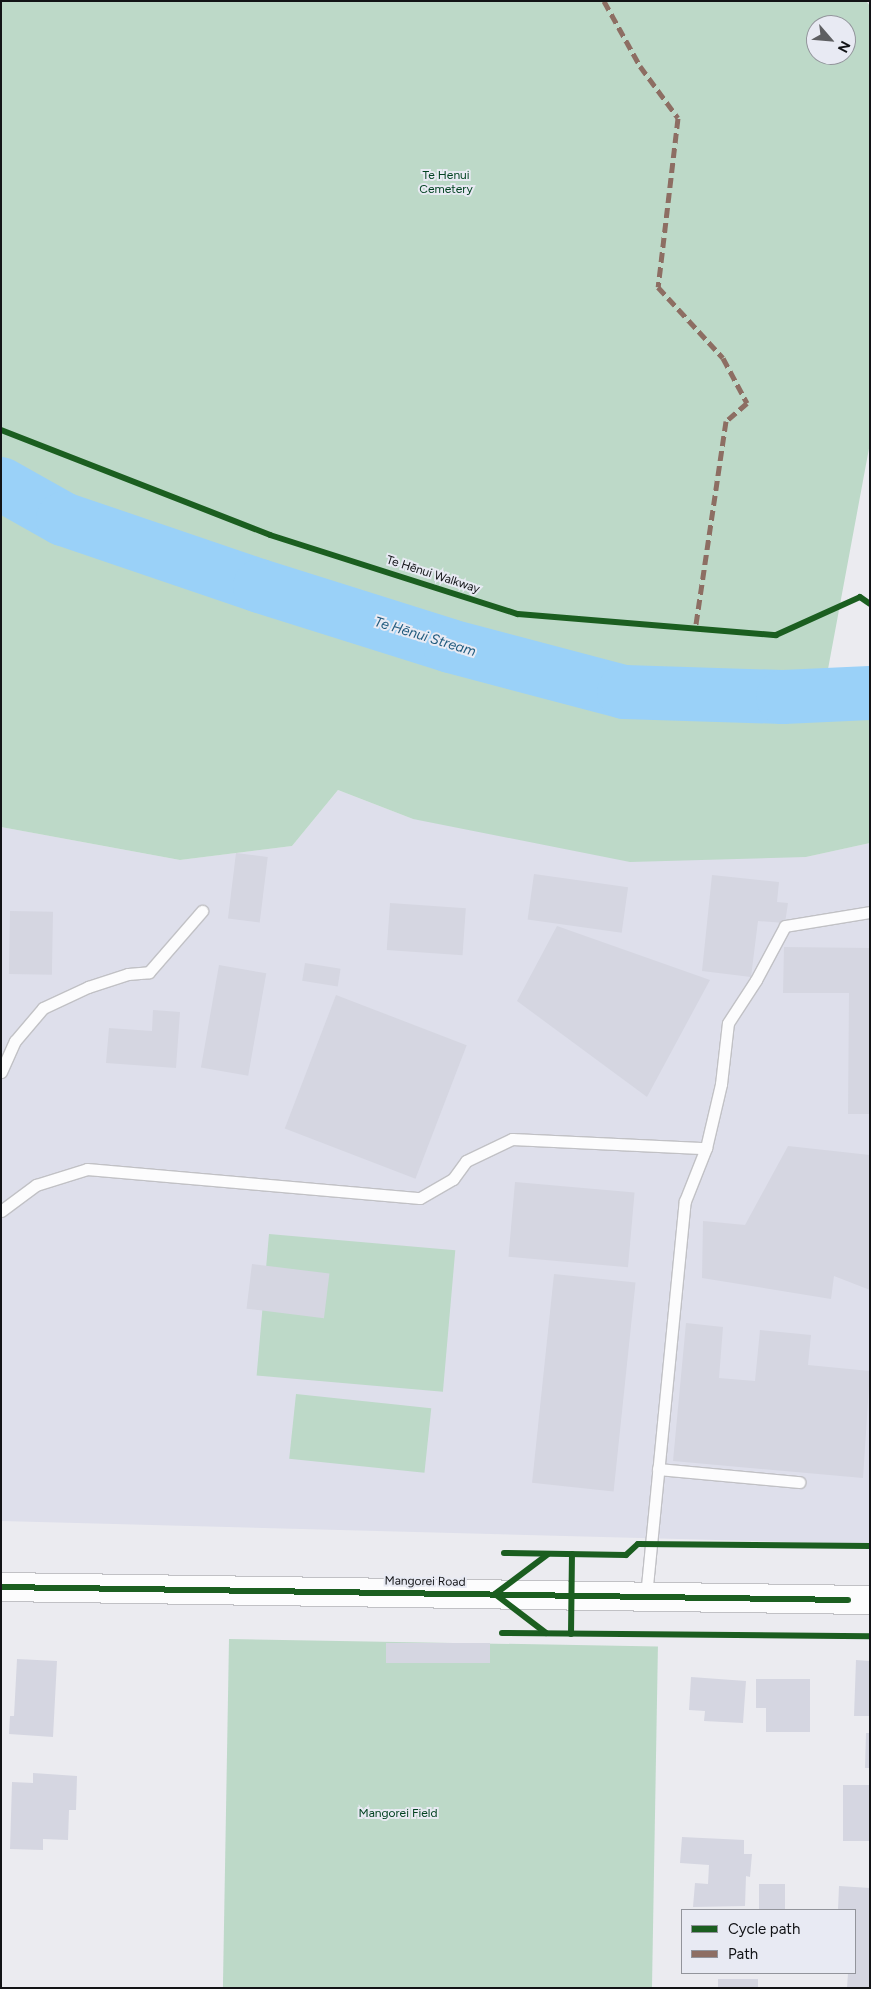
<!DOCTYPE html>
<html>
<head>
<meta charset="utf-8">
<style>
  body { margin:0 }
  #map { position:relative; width:871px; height:1989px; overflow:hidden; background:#ebebf0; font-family:Figtree,sans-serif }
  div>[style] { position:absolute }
  .built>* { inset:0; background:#dedfeb }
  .green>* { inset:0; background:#bdd9c8; transform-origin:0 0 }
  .river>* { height:54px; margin:-27px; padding:0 27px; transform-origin:27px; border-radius:27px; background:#9ad1f8 }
  .building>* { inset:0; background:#d5d6e1; transform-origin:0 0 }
  .roads { filter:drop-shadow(1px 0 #c1c1c5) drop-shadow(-1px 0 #c1c1c5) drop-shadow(0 1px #c1c1c5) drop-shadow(0 -1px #c1c1c5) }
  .lane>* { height:11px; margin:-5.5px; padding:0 5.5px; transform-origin:5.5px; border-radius:5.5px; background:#fcfcfd }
  .secondary>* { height:28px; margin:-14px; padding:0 14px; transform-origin:14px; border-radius:14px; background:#fcfcfd }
  .quiet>* { height:5px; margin-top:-2.5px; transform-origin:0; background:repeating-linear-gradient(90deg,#8d6e63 0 10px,transparent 0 15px) }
  .cycleway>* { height:6px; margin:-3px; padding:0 3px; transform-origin:3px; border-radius:3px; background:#1b5e20 }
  span { translate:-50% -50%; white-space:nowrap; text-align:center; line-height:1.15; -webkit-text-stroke:4px #e8eaf3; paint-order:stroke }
  .park-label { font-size:12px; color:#024221 }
  .street-label { font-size:12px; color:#121316 }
  .water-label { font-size:14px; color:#215b7e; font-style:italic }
  .frame { position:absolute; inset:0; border:2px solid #121316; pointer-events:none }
  .legend { position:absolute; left:681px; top:1909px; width:175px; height:65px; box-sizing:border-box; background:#e8eaf3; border:1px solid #92949b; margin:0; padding:6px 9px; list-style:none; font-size:15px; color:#121316 }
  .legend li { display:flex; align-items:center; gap:10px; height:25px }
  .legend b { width:25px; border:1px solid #92949b }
  .north { position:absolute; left:806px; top:15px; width:50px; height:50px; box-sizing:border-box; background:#e8eaf3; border:1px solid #92949b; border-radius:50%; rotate:117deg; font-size:14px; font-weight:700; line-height:20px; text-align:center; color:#121316 }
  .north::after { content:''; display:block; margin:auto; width:18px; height:22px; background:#5e5f62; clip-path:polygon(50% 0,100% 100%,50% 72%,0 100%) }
</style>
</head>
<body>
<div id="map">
  <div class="built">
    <div style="clip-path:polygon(338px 790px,413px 819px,806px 857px,870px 843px,870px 1544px,1px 1521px,1px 827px,180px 860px,292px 846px)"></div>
  </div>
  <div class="green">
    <div style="clip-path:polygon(evenodd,1px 1px,866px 1px,870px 6px,870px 443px,823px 696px,870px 686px,870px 843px,806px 857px,630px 862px,413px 819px,338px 790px,292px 846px,180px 860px,1px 827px,1px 1px,816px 25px,846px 25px,846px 55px,816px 55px,816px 25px)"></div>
    <div style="left:269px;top:1234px;width:187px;height:142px;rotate:5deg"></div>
    <div style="left:296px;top:1394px;width:136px;height:65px;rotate:6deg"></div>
    <div style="left:229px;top:1639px;width:429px;height:349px;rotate:1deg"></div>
  </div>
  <div class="river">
    <div style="left:1px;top:484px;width:71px;rotate:29.4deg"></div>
    <div style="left:63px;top:519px;width:208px;rotate:18.8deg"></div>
    <div style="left:260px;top:586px;width:199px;rotate:17.5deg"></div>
    <div style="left:450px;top:646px;width:180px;rotate:14.8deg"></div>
    <div style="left:624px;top:692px;width:159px;rotate:1.8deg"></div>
    <div style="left:783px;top:697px;width:87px;rotate:-2.6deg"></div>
  </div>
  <div class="building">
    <div style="left:236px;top:853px;width:32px;height:66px;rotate:7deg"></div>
    <div style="left:534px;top:874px;width:95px;height:46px;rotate:8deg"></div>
    <div style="clip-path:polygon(712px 875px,779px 882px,777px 902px,788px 903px,785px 923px,758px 921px,751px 977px,702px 971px)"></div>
    <div style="left:390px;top:903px;width:76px;height:47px;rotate:4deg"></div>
    <div style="left:10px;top:911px;width:43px;height:63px;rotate:1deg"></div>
    <div style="clip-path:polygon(557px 926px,710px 980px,647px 1097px,517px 1001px)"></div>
    <div style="clip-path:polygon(784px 947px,870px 948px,870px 1114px,848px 1114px,849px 993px,783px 993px)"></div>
    <div style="left:305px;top:963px;width:36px;height:18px;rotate:9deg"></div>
    <div style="left:219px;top:965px;width:48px;height:104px;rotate:10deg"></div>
    <div style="left:336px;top:995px;width:140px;height:143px;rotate:21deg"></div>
    <div style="clip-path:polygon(153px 1010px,180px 1012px,176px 1068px,106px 1063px,109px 1028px,152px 1031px)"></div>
    <div style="clip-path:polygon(788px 1146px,870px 1155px,870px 1290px,834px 1276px,831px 1299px,702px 1278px,703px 1221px,745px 1225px)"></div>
    <div style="left:515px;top:1182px;width:120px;height:75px;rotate:5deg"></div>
    <div style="left:252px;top:1264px;width:78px;height:45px;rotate:7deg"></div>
    <div style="left:554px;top:1274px;width:82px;height:210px;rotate:6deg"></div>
    <div style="clip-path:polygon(686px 1323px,723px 1327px,719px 1378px,755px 1381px,760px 1330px,811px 1335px,808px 1365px,870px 1371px,863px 1478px,673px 1461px)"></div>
    <div style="left:386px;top:1643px;width:104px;height:20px"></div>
    <div style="clip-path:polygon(17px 1659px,57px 1661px,53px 1737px,9px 1734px,10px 1716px,14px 1716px)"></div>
    <div style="clip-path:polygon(856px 1660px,870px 1661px,870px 1716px,854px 1716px)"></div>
    <div style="clip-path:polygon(691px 1677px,746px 1681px,743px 1723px,704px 1721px,705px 1711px,689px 1710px)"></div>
    <div style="clip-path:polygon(756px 1679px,810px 1679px,810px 1732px,766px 1732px,766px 1708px,756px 1708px)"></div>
    <div style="clip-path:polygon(866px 1733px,870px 1733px,870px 1768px,865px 1768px)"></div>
    <div style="clip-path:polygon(33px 1773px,77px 1776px,76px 1810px,69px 1810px,68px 1840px,43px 1839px,43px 1850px,10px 1849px,12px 1782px,33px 1783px)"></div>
    <div style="left:843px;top:1785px;width:27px;height:56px"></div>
    <div style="clip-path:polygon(682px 1837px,744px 1840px,744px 1854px,752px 1854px,750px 1877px,746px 1876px,745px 1906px,693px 1907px,695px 1883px,708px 1884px,709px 1865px,680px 1863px)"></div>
    <div style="left:759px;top:1884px;width:26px;height:26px"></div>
    <div style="clip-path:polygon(839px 1886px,870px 1888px,870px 1988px,847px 1988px,848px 1973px,855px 1973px,855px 1910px,838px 1910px)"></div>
    <div style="left:718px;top:1979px;width:40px;height:9px"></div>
  </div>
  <div class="roads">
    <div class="lane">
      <div style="left:1px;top:1072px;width:34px;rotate:-66deg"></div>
      <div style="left:15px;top:1041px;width:43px;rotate:-49.7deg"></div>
      <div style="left:43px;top:1008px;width:50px;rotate:-25deg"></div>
      <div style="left:88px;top:987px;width:42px;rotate:-18deg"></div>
      <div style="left:128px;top:974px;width:21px;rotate:-5deg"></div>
      <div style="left:149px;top:972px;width:81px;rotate:-49deg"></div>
      <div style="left:1px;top:1211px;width:44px;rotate:-36.6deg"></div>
      <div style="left:36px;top:1185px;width:53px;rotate:-17.4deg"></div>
      <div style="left:87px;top:1169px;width:334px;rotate:5deg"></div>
      <div style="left:420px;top:1198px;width:38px;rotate:-30deg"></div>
      <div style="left:453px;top:1179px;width:22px;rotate:-54deg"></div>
      <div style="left:466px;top:1161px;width:51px;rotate:-25.6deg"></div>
      <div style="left:512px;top:1139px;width:194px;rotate:2.7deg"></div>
      <div style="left:706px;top:1148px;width:66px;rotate:-76.8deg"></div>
      <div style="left:721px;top:1084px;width:61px;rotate:-83.5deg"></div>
      <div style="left:728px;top:1023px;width:51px;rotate:-56.9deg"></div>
      <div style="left:756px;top:980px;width:61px;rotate:-61.8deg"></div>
      <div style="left:785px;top:926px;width:86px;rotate:-9.4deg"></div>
      <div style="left:658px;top:1469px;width:142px;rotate:5.3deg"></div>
      <div style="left:646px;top:1596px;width:397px;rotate:-84.4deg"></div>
      <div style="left:685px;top:1201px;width:57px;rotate:-68.4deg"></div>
    </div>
    <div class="secondary">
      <div style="left:1px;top:1587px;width:869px;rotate:0.86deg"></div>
    </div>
  </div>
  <div class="quiet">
    <div style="left:604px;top:1px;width:74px;rotate:61deg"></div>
    <div style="left:640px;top:66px;width:64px;rotate:53.8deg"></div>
    <div style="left:678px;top:118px;width:170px;rotate:96.7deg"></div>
    <div style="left:658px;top:287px;width:96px;rotate:47.5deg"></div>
    <div style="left:723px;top:358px;width:51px;rotate:61.9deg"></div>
    <div style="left:747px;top:403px;width:28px;rotate:139deg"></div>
    <div style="left:726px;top:421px;width:211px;rotate:98.4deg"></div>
  </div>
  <div class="cycleway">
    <div style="left:1px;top:430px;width:289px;rotate:21.3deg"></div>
    <div style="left:270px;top:535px;width:260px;rotate:17.7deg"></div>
    <div style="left:518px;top:614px;width:259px;rotate:4.7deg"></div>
    <div style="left:776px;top:635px;width:92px;rotate:-24.3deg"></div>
    <div style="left:860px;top:597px;width:12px;rotate:35deg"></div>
    <div style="left:504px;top:1553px;width:122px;rotate:0.9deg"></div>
    <div style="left:626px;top:1555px;width:16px;rotate:-43deg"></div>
    <div style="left:638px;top:1544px;width:232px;rotate:0.5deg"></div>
    <div style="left:1px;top:1587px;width:847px;rotate:0.88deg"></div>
    <div style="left:502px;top:1633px;width:368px;rotate:0.5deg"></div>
    <div style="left:546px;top:1633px;width:64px;rotate:-142.6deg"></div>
    <div style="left:495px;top:1594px;width:66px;rotate:-37deg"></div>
    <div style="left:571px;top:1634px;width:80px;rotate:-89.3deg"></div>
  </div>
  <div class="park-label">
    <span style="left:446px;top:183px">Te Henui<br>Cemetery</span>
    <span style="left:398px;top:1814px">Mangorei Field</span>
  </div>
  <div class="street-label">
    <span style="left:433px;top:575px;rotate:18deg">Te Hēnui Walkway</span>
    <span style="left:425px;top:1582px;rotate:1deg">Mangorei Road</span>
  </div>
  <div class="water-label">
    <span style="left:425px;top:637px;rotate:17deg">Te Hēnui Stream</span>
  </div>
  <div class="frame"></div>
  <ul class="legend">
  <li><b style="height:6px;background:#1b5e20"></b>Cycle path</li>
  <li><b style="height:6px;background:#8d6e63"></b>Path</li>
  </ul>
  <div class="north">N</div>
</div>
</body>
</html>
